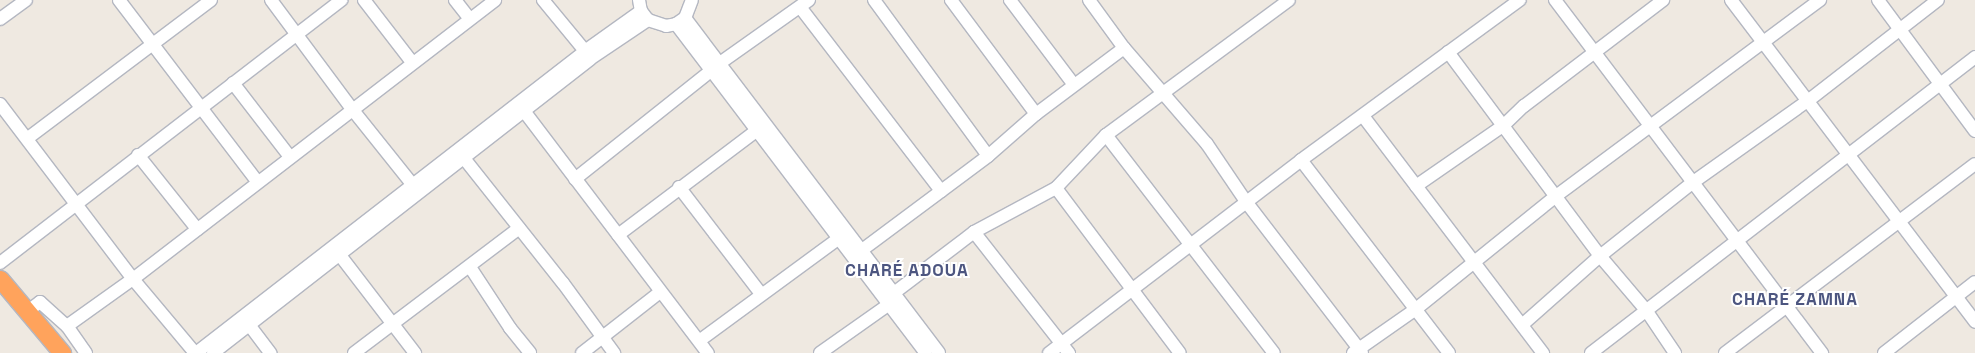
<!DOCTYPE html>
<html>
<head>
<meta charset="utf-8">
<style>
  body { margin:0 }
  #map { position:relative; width:1975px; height:353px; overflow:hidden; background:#efe9e1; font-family:"Space Grotesk",sans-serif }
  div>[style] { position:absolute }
  .roads { filter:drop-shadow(1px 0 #b4b7c1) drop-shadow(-1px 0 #b4b7c1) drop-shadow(0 1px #b4b7c1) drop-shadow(0 -1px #b4b7c1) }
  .minor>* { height:12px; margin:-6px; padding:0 6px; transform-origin:6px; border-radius:6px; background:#fff }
  .highway>* { height:17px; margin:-8.5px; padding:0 8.5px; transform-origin:8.5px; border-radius:8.5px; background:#ffa35c }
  span { translate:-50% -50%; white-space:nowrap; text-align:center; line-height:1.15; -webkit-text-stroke:4px #fff; paint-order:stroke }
  .district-label { font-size:17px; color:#4d5680; font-weight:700; letter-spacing:1px }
</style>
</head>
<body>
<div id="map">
  <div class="roads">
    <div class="minor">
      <div style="left:119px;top:0;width:228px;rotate:52.7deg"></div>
      <div style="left:271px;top:0;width:136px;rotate:53.4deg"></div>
      <div style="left:352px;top:109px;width:96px;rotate:51.3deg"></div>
      <div style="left:364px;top:0;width:78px;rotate:52.3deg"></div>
      <div style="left:455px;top:0;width:24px;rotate:52deg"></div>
      <div style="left:543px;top:0;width:66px;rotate:50.5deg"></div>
      <div style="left:639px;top:0;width:11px;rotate:80deg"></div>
      <div style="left:641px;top:11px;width:11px;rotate:52deg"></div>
      <div style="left:648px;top:20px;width:19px;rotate:18deg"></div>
      <div style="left:666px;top:26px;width:10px;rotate:-11deg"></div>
      <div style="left:676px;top:24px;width:11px;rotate:-34deg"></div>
      <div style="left:685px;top:18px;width:19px;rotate:-69deg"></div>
      <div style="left:874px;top:0;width:193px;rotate:53.8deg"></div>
      <div style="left:951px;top:0;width:142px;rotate:53.3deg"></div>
      <div style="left:1010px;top:0;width:106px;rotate:53deg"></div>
      <div style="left:1089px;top:0;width:59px;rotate:53.9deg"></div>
      <div style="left:1124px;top:48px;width:127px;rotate:49.2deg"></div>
      <div style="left:1207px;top:144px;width:71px;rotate:55.9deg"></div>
      <div style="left:1247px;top:203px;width:189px;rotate:52.5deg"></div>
      <div style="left:1555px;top:0;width:443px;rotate:52.9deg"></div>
      <div style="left:1731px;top:0;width:404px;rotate:52.8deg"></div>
      <div style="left:1878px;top:0;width:163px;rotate:53.5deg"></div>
      <div style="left:800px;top:7px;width:232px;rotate:52.5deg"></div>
      <div style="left:685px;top:18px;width:420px;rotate:52.8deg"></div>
      <div style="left:0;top:19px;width:32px;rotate:-36deg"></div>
      <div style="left:676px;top:24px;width:413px;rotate:52.8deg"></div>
      <div style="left:1448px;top:52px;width:254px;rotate:53.3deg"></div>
      <div style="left:1600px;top:256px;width:71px;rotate:49.6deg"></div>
      <div style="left:1646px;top:310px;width:52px;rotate:56deg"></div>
      <div style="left:720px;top:63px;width:109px;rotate:-35.3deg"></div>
      <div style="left:233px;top:83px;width:93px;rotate:52.4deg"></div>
      <div style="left:0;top:104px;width:220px;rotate:52.8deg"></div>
      <div style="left:133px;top:279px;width:97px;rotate:50deg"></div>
      <div style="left:524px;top:111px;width:304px;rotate:52.8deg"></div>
      <div style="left:1363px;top:116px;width:298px;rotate:52.8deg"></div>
      <div style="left:1106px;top:135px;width:275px;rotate:52.4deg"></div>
      <div style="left:28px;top:138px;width:229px;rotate:-37deg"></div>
      <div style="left:138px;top:155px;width:95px;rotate:51.4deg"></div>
      <div style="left:463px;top:157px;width:161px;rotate:51.6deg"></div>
      <div style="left:563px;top:283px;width:87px;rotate:53.9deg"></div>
      <div style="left:1301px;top:160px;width:243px;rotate:52.5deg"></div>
      <div style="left:575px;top:179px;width:175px;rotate:-38.5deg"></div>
      <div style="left:1416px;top:186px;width:107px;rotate:-34.7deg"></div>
      <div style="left:1504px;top:125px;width:28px;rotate:-44deg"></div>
      <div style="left:1524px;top:106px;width:175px;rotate:-37.3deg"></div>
      <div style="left:679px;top:187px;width:135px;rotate:52.5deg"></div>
      <div style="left:1056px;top:188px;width:206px;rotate:53.1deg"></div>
      <div style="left:974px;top:232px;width:154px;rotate:51.9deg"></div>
      <div style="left:618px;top:235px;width:173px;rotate:-37deg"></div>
      <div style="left:862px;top:250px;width:157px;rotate:-36.7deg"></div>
      <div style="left:988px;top:156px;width:64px;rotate:-41.2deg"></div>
      <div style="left:1036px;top:114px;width:110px;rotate:-36.9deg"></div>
      <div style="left:339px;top:254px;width:125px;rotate:52.5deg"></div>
      <div style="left:0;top:263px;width:431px;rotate:-37.6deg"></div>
      <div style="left:470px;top:267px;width:73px;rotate:56.7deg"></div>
      <div style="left:510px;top:328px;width:32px;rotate:51deg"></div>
      <div style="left:28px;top:311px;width:15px;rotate:-37deg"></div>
      <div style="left:40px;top:302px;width:36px;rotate:42deg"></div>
      <div style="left:67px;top:326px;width:33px;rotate:55deg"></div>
      <div style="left:1522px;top:325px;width:104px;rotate:-41.5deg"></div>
      <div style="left:1600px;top:256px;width:117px;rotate:-38.4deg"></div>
      <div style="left:1692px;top:183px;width:143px;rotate:-35.4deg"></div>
      <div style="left:1809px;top:100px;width:163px;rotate:-37.8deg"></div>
      <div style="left:67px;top:326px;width:81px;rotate:-35.5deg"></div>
      <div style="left:133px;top:279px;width:457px;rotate:-37.6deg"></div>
      <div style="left:250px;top:326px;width:34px;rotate:53deg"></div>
      <div style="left:699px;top:341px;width:174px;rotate:-36.3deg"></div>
      <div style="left:196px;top:353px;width:492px;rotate:-37.8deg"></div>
      <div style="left:585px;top:51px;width:69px;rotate:-35.5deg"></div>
      <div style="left:213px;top:353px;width:478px;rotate:-37.9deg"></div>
      <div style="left:590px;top:59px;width:70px;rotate:-33.9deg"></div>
      <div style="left:354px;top:353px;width:207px;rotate:-37.1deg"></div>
      <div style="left:582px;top:353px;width:99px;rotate:-38deg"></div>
      <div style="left:820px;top:353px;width:83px;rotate:-35.2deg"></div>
      <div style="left:888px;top:305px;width:13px;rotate:-63deg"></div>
      <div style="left:894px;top:293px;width:101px;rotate:-37.3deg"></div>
      <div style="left:974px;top:232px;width:93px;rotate:-28.2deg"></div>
      <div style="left:1056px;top:188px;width:73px;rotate:-46.7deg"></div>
      <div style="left:1106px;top:135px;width:227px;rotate:-36.4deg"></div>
      <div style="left:1049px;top:353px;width:317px;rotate:-37.4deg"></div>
      <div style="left:1301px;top:160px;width:271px;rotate:-36.2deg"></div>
      <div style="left:1353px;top:353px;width:77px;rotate:-34.9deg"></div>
      <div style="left:1416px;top:309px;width:180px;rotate:-38.9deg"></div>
      <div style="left:1556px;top:196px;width:329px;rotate:-36.6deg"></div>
      <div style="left:1591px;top:353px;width:485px;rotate:-37.6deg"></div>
      <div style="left:1725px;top:353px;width:313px;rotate:-37.1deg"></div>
      <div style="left:1884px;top:353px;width:115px;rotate:-38deg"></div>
    </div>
    <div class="highway">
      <div style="left:0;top:279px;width:97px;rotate:50deg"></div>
    </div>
  </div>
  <div class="district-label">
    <span style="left:907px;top:271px">CHARÉ ADOUA</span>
    <span style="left:1795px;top:300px">CHARÉ ZAMNA</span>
  </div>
</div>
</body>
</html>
